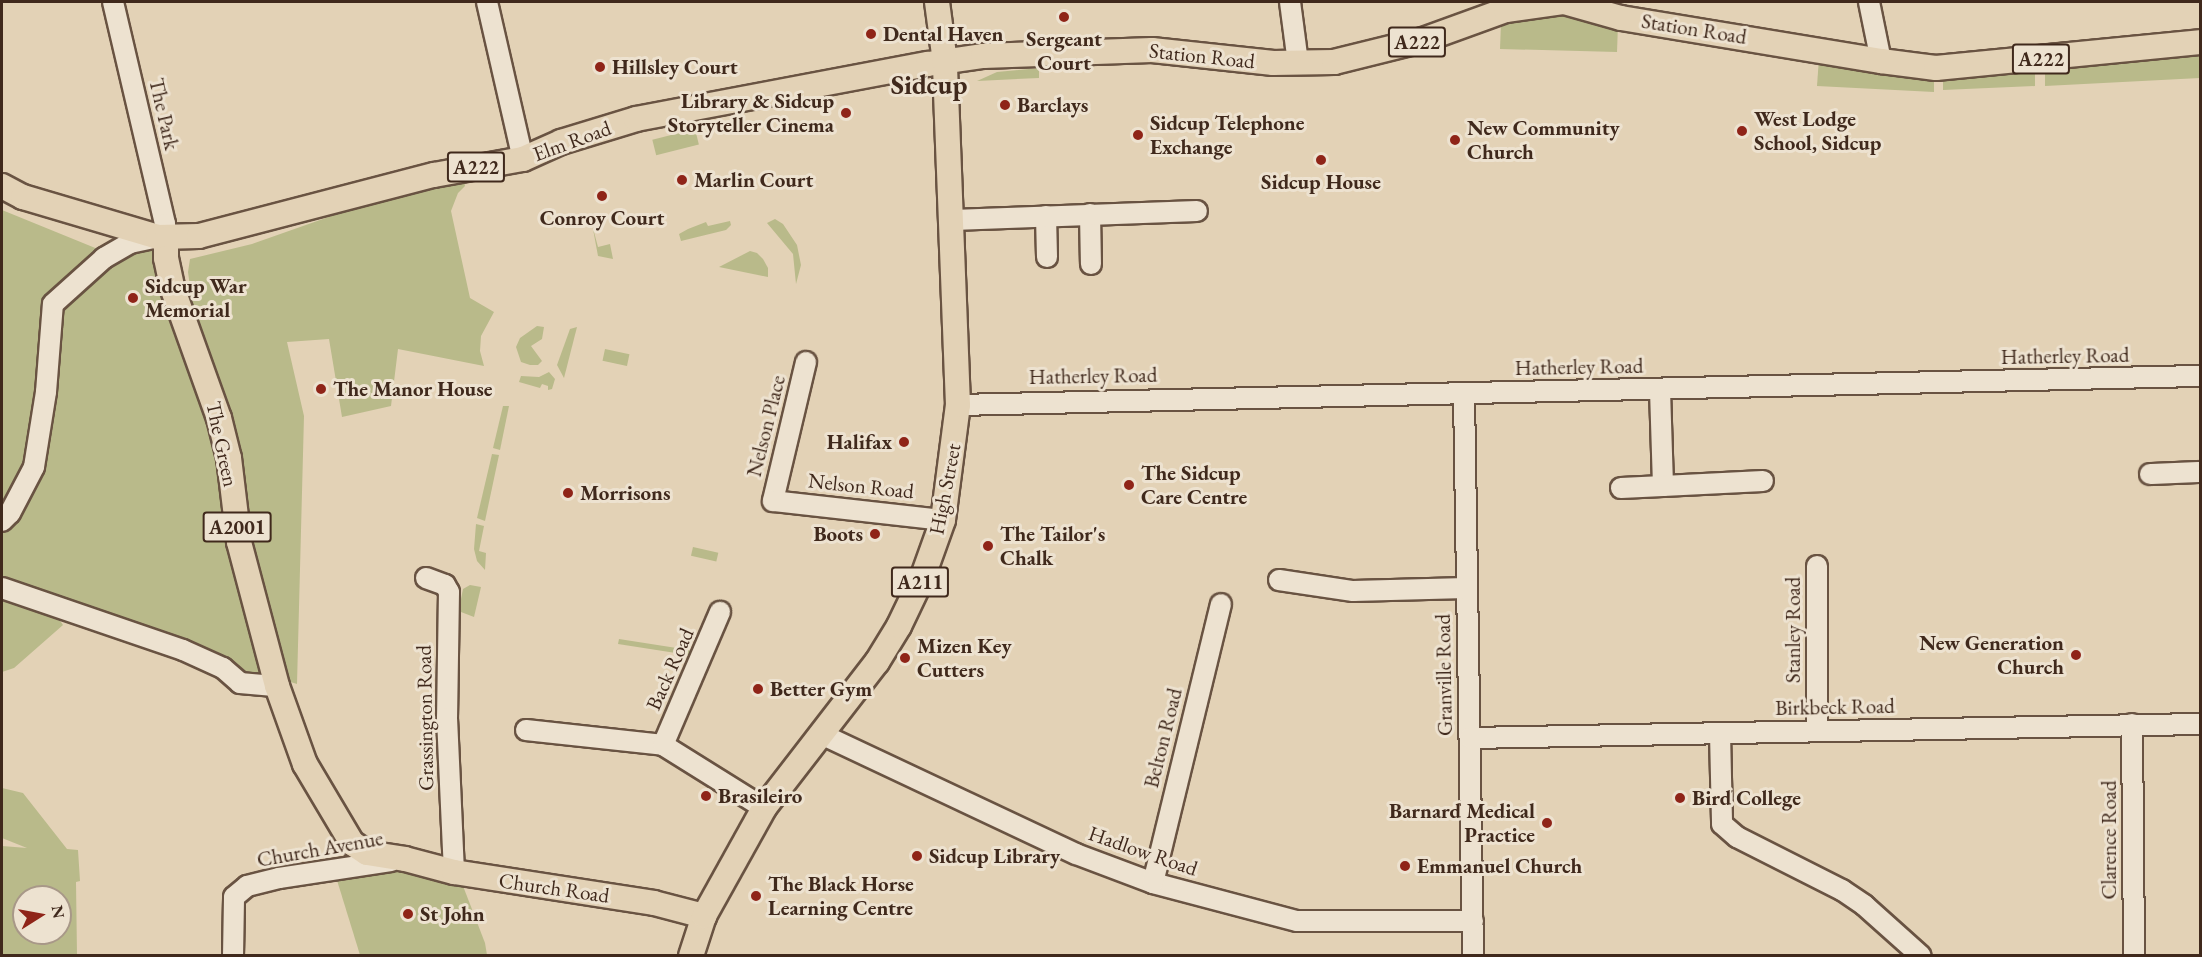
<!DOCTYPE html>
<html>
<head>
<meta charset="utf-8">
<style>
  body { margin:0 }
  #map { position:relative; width:2202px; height:957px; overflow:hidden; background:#e3d2b6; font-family:"EB Garamond",serif }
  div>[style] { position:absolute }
  .green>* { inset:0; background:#b9ba8a; transform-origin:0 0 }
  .roads { filter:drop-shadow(2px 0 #695342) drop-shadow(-2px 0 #695342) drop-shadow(0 2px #695342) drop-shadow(0 -2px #695342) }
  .minor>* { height:20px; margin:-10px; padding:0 10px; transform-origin:10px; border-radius:10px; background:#ede2d0 }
  .major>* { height:24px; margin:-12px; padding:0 12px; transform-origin:12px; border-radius:12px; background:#e3d2b6 }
  .dots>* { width:16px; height:16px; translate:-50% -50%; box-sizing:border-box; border:3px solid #ede2d0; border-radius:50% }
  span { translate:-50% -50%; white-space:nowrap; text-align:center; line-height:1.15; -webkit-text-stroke:6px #ede2d0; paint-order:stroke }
  .shield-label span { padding:2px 4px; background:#ede2d0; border:2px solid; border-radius:4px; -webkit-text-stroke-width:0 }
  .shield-label { font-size:20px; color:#40291c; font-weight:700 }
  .street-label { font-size:21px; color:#40291c }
  .poi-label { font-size:21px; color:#40291c; font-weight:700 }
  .left { translate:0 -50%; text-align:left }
  .right { translate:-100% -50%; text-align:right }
  .district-label { font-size:27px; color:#40291c; font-weight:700 }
  .frame { position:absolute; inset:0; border:3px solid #40291c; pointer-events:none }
  .north { position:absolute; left:12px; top:885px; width:60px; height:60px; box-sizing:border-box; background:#ede2d0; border:2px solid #a89888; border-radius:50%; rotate:79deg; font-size:16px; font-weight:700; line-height:24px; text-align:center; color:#40291c }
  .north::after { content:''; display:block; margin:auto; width:21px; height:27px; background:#8f2418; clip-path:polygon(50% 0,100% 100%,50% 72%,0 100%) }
</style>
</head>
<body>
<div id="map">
  <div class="green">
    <div style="clip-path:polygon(1574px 15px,1618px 24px,1617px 52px,1500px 49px,1501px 23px)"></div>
    <div style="clip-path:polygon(2200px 52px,2200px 78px,2045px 86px,2045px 68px)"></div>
    <div style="clip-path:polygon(1819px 58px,1934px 79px,1934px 92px,1817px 86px)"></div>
    <div style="clip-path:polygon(1039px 68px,1039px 78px,977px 81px,997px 72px)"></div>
    <div style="clip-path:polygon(2035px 69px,2035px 86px,1943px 90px,1943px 78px)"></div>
    <div style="left:695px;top:129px;width:16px;height:44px;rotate:76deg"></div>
    <div style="clip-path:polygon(462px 170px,465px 186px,458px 193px,451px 211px,470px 298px,494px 312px,481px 336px,480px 351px,484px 366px,398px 349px,391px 406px,342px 417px,329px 339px,287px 342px,304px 416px,297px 684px,275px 677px,277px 686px,172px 644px,50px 606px,63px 625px,14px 668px,2px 672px,2px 210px,110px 254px,166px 239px,241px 459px,224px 394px,193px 308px,188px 272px,190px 259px,252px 244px)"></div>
    <div style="clip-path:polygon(590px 213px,593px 213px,597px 232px,594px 232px,598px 247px,610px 244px,613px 259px,598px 256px)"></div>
    <div style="clip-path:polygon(775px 219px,783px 224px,797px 245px,801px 265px,796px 284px,793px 254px,767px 223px)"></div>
    <div style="clip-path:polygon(730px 221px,731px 225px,726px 230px,681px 241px,679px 234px,688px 229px,706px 222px,708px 226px)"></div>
    <div style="clip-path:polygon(750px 251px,757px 253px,763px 259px,768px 268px,768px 277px,719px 267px)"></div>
    <div style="clip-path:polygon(537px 326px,544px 327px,542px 339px,531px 346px,542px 361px,538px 365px,530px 365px,521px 362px,516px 347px,520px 338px)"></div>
    <div style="clip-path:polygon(577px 327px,564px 378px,557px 365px,570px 329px)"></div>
    <div style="left:605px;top:349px;width:25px;height:12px;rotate:12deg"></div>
    <div style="clip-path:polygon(549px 372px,555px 379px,552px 389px,548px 390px,548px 386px,542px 384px,540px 388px,519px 382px,521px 376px,539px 377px)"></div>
    <div style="clip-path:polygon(503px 406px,509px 406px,500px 450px,493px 448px)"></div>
    <div style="clip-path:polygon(492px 454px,499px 455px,485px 521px,477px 518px)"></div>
    <div style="clip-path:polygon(476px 524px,484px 526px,479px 551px,486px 553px,485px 570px,477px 561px,474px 549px)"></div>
    <div style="left:693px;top:547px;width:26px;height:9px;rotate:13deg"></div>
    <div style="clip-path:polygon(470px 585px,481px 587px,474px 617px,461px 612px,460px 604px,463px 589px)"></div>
    <div style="clip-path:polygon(619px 639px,683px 649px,696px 652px,695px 656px,618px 644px)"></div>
    <div style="clip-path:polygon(evenodd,2px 788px,23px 793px,67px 849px,78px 850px,80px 881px,76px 882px,77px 955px,2px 955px,2px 846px,27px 848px,2px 838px,2px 788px,24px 897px,60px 897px,60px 933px,24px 933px,24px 897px)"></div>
    <div style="clip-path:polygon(377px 868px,429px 870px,463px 886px,485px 943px,487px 955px,360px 955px,336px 877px)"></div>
  </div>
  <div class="roads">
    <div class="minor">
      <div style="left:113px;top:2px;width:228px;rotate:76.8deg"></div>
      <div style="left:165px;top:224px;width:15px;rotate:86deg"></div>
      <div style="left:487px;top:2px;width:161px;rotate:77.1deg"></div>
      <div style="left:1290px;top:2px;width:62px;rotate:82.5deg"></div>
      <div style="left:1869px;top:2px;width:60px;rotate:78.5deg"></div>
      <div style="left:1090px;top:214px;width:50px;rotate:88.9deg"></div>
      <div style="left:1046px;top:216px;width:41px;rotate:88.6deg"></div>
      <div style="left:953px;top:220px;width:244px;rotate:-2.1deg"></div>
      <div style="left:806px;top:362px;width:143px;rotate:103.4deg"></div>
      <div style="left:773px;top:501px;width:171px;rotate:6.4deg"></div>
      <div style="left:1660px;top:390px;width:96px;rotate:88.2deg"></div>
      <div style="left:1663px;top:486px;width:100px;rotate:-2.9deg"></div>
      <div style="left:1464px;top:394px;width:562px;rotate:89.08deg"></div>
      <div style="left:958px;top:405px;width:1242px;rotate:-1.34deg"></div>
      <div style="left:2150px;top:474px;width:50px;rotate:-2.3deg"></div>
      <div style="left:1621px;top:488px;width:42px;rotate:-2.7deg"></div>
      <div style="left:2px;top:521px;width:11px;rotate:-45deg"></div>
      <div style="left:10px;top:513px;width:52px;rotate:-62.4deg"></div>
      <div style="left:34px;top:467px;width:76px;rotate:-80.9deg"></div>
      <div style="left:46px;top:392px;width:88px;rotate:-85.5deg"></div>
      <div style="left:53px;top:304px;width:69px;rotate:-42deg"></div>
      <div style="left:104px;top:258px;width:30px;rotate:-30deg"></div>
      <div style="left:130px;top:243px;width:29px;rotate:-12deg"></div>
      <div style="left:426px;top:578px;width:20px;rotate:20deg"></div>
      <div style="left:445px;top:585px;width:8px;rotate:60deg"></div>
      <div style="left:449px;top:592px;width:126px;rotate:90.9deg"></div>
      <div style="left:447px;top:718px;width:154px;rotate:87.4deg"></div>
      <div style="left:1279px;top:580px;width:75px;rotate:8.5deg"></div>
      <div style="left:1353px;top:591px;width:113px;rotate:-1.5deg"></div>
      <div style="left:2px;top:588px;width:191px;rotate:18.9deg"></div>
      <div style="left:183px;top:650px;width:44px;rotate:24.2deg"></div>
      <div style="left:223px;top:668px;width:23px;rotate:41deg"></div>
      <div style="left:240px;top:683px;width:37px;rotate:5deg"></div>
      <div style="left:2132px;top:724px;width:232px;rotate:89.5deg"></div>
      <div style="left:526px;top:730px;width:138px;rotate:6.2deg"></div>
      <div style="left:663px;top:745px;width:119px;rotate:32deg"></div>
      <div style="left:1817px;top:731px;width:165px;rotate:-90deg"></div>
      <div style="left:1720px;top:733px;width:91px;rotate:88.7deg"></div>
      <div style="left:1722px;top:824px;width:20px;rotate:41deg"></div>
      <div style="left:1737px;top:837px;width:118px;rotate:26.8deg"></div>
      <div style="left:1842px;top:890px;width:27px;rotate:34deg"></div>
      <div style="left:1864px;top:905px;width:76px;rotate:41.8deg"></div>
      <div style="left:821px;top:734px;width:282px;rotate:25.2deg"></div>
      <div style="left:1076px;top:854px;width:82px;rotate:20.6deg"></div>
      <div style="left:1153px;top:883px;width:149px;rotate:14.8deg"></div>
      <div style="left:1297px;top:921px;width:176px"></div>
      <div style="left:1470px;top:738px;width:730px;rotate:-1.1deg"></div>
      <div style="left:663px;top:745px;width:145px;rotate:-66.8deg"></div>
      <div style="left:1153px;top:883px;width:287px;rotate:-76.3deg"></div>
      <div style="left:233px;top:956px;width:59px;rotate:-89deg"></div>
      <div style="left:234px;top:897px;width:17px;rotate:-40deg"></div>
      <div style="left:247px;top:886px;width:33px;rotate:-14deg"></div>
      <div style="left:279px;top:878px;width:113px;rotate:-8.6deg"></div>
    </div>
    <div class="major">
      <div style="left:2px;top:186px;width:24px;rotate:28deg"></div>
      <div style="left:23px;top:197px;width:141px;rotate:16.5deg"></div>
      <div style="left:158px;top:237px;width:41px;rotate:-1.4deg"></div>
      <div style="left:199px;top:236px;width:243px;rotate:-14.6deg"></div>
      <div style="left:434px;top:175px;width:90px;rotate:-10.2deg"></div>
      <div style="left:523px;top:159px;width:42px;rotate:-24.1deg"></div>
      <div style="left:561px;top:142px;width:78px;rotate:-17deg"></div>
      <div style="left:636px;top:119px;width:297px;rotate:-10.7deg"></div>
      <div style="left:928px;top:64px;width:56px;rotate:-8.3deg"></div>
      <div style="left:983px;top:56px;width:169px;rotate:-2deg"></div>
      <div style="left:1152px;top:50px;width:122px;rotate:6.1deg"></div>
      <div style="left:1273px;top:63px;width:61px;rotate:-0.9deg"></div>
      <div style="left:1334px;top:62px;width:92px;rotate:-13.9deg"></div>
      <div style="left:1423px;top:40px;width:88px;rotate:-19.9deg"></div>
      <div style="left:1506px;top:10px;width:59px;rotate:-7.9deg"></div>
      <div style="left:1564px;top:2px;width:59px;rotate:15.7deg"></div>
      <div style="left:1621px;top:18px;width:264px;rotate:9.4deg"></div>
      <div style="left:1881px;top:61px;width:55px;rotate:7.3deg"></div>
      <div style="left:1936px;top:68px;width:265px;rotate:-5.6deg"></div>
      <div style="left:166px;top:239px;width:19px;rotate:90deg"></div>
      <div style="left:166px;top:258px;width:30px;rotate:78deg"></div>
      <div style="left:172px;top:287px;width:139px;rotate:70.3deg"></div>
      <div style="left:219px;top:418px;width:41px;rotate:76deg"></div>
      <div style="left:229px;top:458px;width:85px;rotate:83.2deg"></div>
      <div style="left:239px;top:542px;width:149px;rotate:75.2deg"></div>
      <div style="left:277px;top:686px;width:83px;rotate:70.3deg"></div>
      <div style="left:305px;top:764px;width:92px;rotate:59.3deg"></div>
      <div style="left:352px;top:843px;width:18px;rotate:34deg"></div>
      <div style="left:367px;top:853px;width:38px;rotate:9deg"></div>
      <div style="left:405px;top:859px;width:51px;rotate:14.9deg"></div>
      <div style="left:454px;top:872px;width:202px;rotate:8.8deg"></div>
      <div style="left:654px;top:903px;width:52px;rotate:14.6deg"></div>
      <div style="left:691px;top:956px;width:42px;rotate:-72deg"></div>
      <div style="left:704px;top:916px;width:124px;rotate:-60.9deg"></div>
      <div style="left:764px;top:808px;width:185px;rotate:-52.3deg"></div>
      <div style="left:877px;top:662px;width:42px;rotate:-58.6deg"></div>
      <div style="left:899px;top:626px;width:55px;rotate:-64.4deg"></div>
      <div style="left:923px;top:576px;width:59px;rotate:-70.3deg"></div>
      <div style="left:943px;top:520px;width:116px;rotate:-82.6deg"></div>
      <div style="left:958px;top:405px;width:343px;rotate:-92.2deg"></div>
      <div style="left:945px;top:62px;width:61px;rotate:-97.6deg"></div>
    </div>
  </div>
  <div class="dots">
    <div style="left:1064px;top:17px;background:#8f2418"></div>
    <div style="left:871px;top:34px;background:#8f2418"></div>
    <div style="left:600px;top:67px;background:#8f2418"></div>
    <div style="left:1005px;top:105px;background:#8f2418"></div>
    <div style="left:846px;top:113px;background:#8f2418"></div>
    <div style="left:1742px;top:131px;background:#8f2418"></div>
    <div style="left:1138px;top:135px;background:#8f2418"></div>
    <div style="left:1455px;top:140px;background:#8f2418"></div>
    <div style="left:1321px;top:160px;background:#8f2418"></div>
    <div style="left:682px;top:180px;background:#8f2418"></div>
    <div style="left:602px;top:196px;background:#8f2418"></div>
    <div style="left:133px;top:298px;background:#8f2418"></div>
    <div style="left:321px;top:389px;background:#8f2418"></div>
    <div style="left:904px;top:442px;background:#8f2418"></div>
    <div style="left:1129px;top:485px;background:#8f2418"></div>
    <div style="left:568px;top:493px;background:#8f2418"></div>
    <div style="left:875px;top:534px;background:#8f2418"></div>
    <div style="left:988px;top:546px;background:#8f2418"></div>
    <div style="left:2076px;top:655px;background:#8f2418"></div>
    <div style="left:905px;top:658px;background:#8f2418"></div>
    <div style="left:758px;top:689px;background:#8f2418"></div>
    <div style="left:706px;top:796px;background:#8f2418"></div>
    <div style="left:1680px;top:798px;background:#8f2418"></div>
    <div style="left:1547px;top:823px;background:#8f2418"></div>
    <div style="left:917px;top:856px;background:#8f2418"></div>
    <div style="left:1405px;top:866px;background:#8f2418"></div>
    <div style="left:756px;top:896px;background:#8f2418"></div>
    <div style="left:408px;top:914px;background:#8f2418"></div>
  </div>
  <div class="shield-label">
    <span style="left:1417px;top:42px">A222</span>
    <span style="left:2041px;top:59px">A222</span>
    <span style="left:476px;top:167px">A222</span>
    <span style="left:237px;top:527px">A2001</span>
    <span style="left:920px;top:582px">A211</span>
  </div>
  <div class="street-label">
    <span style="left:1694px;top:29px;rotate:9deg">Station Road</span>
    <span style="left:1202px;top:56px;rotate:6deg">Station Road</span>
    <span style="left:164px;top:114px;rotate:77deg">The Park</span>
    <span style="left:572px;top:141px;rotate:-20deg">Elm Road</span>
    <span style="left:2065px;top:356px;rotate:-1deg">Hatherley Road</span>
    <span style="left:1579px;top:367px;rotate:-1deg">Hatherley Road</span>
    <span style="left:1093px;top:376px;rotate:-1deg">Hatherley Road</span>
    <span style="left:766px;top:426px;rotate:-76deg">Nelson Place</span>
    <span style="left:222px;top:444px;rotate:78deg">The Green</span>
    <span style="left:861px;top:486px;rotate:6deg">Nelson Road</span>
    <span style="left:945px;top:489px;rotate:-79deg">High Street</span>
    <span style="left:1793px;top:630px;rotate:-90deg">Stanley Road</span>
    <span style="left:670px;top:669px;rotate:-66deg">Back Road</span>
    <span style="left:1444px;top:675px;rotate:-91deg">Granville Road</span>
    <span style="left:1835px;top:707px;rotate:-1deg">Birkbeck Road</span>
    <span style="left:425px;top:718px;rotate:-91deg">Grassington Road</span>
    <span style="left:1163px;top:738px;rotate:-76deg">Belton Road</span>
    <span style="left:2109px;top:840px;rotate:-90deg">Clarence Road</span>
    <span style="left:320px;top:849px;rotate:-10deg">Church Avenue</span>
    <span style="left:1143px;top:851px;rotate:19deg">Hadlow Road</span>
    <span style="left:554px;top:888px;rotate:8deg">Church Road</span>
  </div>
  <div class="poi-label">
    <span class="left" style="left:883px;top:34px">Dental Haven</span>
    <span style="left:1064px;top:51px">Sergeant<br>Court</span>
    <span class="left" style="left:612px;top:67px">Hillsley Court</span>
    <span class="right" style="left:834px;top:113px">Library &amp; Sidcup<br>Storyteller Cinema</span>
    <span class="left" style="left:1017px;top:105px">Barclays</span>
    <span class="left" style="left:1754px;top:131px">West Lodge<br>School, Sidcup</span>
    <span class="left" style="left:1150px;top:135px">Sidcup Telephone<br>Exchange</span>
    <span class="left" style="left:1467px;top:140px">New Community<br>Church</span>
    <span class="left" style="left:694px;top:180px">Marlin Court</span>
    <span style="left:1321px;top:182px">Sidcup House</span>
    <span style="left:602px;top:218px">Conroy Court</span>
    <span class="left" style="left:145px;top:298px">Sidcup War<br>Memorial</span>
    <span class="left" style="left:333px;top:389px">The Manor House</span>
    <span class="right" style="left:892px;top:442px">Halifax</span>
    <span class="left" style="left:1141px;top:485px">The Sidcup<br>Care Centre</span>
    <span class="left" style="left:580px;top:493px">Morrisons</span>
    <span class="right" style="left:863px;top:534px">Boots</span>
    <span class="left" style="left:1000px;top:546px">The Tailor's<br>Chalk</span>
    <span class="right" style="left:2064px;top:655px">New Generation<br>Church</span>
    <span class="left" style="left:917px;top:658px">Mizen Key<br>Cutters</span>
    <span class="left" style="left:770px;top:689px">Better Gym</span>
    <span class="left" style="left:718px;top:796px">Brasileiro</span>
    <span class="left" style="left:1692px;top:798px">Bird College</span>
    <span class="right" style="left:1535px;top:823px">Barnard Medical<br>Practice</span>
    <span class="left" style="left:929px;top:856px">Sidcup Library</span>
    <span class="left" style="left:1417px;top:866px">Emmanuel Church</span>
    <span class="left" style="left:768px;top:896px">The Black Horse<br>Learning Centre</span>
    <span class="left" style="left:420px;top:914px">St John</span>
  </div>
  <div class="district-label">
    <span style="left:929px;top:85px">Sidcup</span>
  </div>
  <div class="frame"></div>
  <div class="north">N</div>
</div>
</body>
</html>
